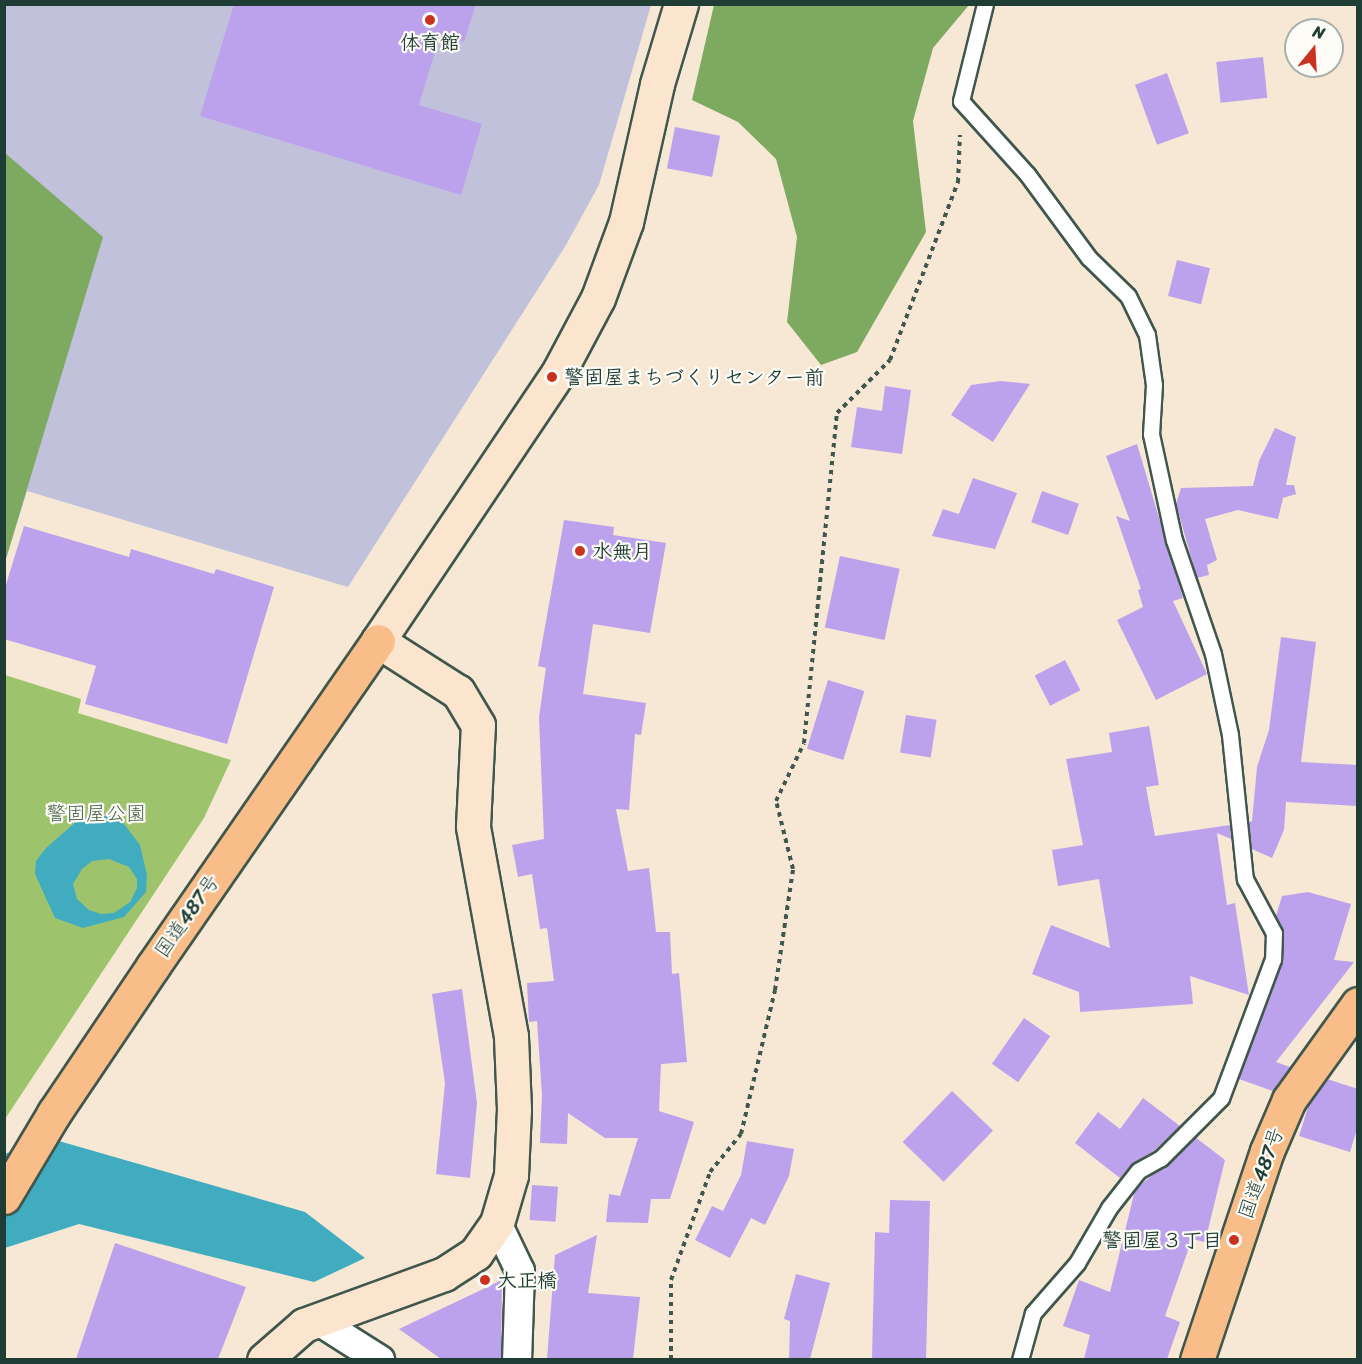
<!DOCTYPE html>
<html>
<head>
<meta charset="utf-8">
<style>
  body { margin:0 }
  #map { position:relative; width:1362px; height:1364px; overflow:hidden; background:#f6e8d4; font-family:Sriracha,"Klee One",sans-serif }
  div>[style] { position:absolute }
  .industrial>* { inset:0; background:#c2c1dc }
  .green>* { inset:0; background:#9ec36d }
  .forest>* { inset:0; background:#7ea960 }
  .water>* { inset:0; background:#41acc0 }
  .building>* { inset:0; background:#bca2ec; transform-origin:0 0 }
  .path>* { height:4px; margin-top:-2px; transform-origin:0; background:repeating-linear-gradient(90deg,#3f574c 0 4.5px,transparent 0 9px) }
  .roads { filter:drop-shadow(2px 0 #3f574c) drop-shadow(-2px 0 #3f574c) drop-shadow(0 2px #3f574c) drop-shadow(0 -2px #3f574c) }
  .lane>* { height:15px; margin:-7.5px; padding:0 7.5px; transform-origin:7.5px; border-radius:7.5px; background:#fff }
  .street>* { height:28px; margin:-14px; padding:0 14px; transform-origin:14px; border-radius:14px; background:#fff }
  .secondary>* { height:33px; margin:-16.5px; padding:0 16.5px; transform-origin:16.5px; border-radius:16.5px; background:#fce5cf }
  .highway>* { height:33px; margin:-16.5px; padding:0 16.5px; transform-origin:16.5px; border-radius:16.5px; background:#f8bd88 }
  .dots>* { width:16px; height:16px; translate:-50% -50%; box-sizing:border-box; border:3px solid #fdfcf7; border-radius:50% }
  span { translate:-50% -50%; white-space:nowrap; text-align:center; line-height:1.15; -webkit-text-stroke:4.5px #fdfcf7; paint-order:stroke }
  .poi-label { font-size:20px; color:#1f3d34; font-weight:700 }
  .left { translate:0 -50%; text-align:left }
  .right { translate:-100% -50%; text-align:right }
  .park-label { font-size:20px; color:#3f5e42 }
  .street-label { font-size:20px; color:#1f3d34 }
  .frame { position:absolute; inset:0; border:6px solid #1f3d34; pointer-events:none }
  .north { position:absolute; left:1284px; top:18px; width:60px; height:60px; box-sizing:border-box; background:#fdfcf7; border:2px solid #a4b0a9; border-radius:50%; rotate:18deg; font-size:16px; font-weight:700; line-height:24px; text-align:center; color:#1f3d34 }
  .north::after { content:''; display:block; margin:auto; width:21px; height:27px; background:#c8321e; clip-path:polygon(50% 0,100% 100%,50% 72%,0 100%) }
</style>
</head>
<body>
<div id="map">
  <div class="industrial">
    <div style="clip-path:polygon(5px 5px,651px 5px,599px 185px,566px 245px,348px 587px,27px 491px,5px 562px)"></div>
  </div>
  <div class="green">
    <div style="clip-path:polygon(5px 675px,81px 699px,78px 713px,231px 760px,204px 818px,5px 1119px)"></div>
  </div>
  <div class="forest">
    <div style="clip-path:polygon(714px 5px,969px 5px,933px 48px,913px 121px,926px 232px,857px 352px,821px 365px,787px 322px,797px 237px,776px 159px,738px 122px,692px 100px)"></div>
    <div style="clip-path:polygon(5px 153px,103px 237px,5px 562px)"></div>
  </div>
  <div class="water">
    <div style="clip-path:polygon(evenodd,93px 815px,109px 816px,124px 824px,140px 845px,147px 875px,146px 892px,124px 917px,83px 928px,55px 918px,35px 874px,36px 861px,46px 848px,77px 821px,93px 815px,109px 859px,129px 867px,137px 879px,137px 888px,130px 902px,114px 913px,101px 914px,89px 910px,77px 899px,73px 884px,82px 869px,92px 861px,109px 859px)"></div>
    <div style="clip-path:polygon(52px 1139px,305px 1212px,365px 1258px,314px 1282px,79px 1224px,5px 1248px,4px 1154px)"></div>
  </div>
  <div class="building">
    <div style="clip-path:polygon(234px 4px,476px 4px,464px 42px,440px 35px,419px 105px,482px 124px,461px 195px,200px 116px)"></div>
    <div style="left:1263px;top:57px;width:41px;height:47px;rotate:84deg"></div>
    <div style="left:1167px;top:73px;width:64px;height:34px;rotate:70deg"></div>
    <div style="left:675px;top:127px;width:46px;height:42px;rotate:11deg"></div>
    <div style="left:1177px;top:260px;width:34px;height:37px;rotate:14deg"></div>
    <div style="clip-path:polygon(1001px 381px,1030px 384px,993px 442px,951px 415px,971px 385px)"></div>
    <div style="clip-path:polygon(885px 386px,911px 390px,902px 454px,851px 447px,857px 407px,882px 411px)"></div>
    <div style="clip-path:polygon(1275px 428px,1296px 437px,1286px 485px,1294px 485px,1296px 494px,1283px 498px,1278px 519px,1238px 510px,1205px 519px,1217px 560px,1207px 565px,1209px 575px,1197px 578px,1176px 504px,1181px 488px,1253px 486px,1259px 461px)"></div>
    <div style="clip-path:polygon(1137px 444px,1183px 598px,1173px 601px,1207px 674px,1156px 700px,1117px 620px,1143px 607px,1138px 590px,1141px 589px,1116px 516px,1130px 521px,1106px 456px)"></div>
    <div style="clip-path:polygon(973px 478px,1017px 493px,995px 549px,932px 536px,943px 509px,959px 514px)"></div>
    <div style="left:1042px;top:491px;width:39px;height:33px;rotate:19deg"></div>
    <div style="clip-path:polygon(564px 520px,614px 527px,613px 535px,666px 543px,650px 633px,593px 624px,583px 694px,646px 703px,641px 735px,635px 734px,629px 810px,616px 809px,628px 871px,649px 868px,656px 932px,670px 932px,672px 974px,679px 973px,687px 1062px,661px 1064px,659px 1111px,694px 1122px,670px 1199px,651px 1199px,648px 1223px,606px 1222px,609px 1194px,620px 1196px,638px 1138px,605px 1138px,568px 1113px,567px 1144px,540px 1143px,542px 1095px,537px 1021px,529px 1022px,527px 983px,554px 981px,547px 928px,540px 929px,532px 874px,518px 877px,512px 845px,544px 839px,539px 717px,546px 668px,538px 666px)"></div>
    <div style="clip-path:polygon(24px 526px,129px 557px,131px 549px,214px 574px,216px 569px,274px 587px,227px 744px,85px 704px,96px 666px,4px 639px,4px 591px)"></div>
    <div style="left:840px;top:556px;width:61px;height:73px;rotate:12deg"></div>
    <div style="clip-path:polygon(1281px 637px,1316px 642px,1301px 762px,1358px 765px,1358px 806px,1286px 802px,1284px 830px,1272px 858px,1252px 849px,1249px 822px,1252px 821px,1257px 767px,1269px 730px)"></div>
    <div style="left:1065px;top:660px;width:34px;height:34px;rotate:63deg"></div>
    <div style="left:828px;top:680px;width:38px;height:72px;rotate:17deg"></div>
    <div style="left:906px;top:715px;width:31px;height:38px;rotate:9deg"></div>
    <div style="clip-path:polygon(1149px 726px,1159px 785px,1146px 787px,1155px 836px,1230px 825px,1231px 839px,1217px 833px,1227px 905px,1235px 903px,1249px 995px,1190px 976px,1193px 1004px,1080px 1012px,1079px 992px,1032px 974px,1051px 925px,1110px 948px,1099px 879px,1058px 886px,1052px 850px,1083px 845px,1066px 759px,1112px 752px,1109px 733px)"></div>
    <div style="clip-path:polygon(1308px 892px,1351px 904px,1334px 960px,1354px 962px,1276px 1062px,1290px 1067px,1273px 1091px,1239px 1079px,1282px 962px,1284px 933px,1276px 916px,1282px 896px)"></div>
    <div style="clip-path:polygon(462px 989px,477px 1103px,470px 1178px,436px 1174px,445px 1083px,432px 994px)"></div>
    <div style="left:1024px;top:1018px;width:32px;height:56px;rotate:35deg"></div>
    <div style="clip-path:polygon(1327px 1079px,1358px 1089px,1358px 1126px,1350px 1152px,1299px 1136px,1309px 1104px)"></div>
    <div style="left:952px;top:1091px;width:57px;height:71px;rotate:44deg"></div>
    <div style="clip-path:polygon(1143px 1098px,1180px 1126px,1155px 1150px,1131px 1165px,1120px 1178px,1075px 1143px,1098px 1112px,1120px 1129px)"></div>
    <div style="clip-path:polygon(1195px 1137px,1225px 1160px,1205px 1242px,1192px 1239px,1165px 1316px,1180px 1322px,1167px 1359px,1084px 1359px,1090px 1335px,1063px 1326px,1079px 1280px,1110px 1292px,1135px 1190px)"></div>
    <div style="clip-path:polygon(747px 1141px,794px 1149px,789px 1176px,765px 1225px,751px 1218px,730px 1258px,695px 1240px,712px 1206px,723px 1211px,741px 1175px)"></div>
    <div style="left:532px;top:1185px;width:26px;height:35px;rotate:4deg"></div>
    <div style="clip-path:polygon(890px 1200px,930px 1201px,926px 1359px,872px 1359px,875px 1232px,889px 1233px)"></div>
    <div style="clip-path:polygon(597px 1235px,588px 1293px,640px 1297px,633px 1359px,547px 1359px,555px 1255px)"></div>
    <div style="clip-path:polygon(115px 1243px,246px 1287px,218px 1359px,76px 1359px)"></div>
    <div style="clip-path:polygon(796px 1274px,830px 1283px,810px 1359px,789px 1359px,790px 1321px,784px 1319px)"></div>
    <div style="clip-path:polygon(502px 1280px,501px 1359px,441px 1359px,399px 1329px)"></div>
  </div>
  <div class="path">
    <div style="left:671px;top:1360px;width:80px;rotate:-90deg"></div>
    <div style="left:671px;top:1280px;width:115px;rotate:-70.1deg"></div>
    <div style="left:710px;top:1172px;width:49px;rotate:-50.8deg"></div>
    <div style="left:741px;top:1134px;width:148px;rotate:-76.7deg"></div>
    <div style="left:775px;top:990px;width:122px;rotate:-81.5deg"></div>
    <div style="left:793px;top:869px;width:70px;rotate:-104deg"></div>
    <div style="left:776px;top:801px;width:64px;rotate:-64.2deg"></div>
    <div style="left:804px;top:743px;width:332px;rotate:-84.3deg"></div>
    <div style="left:837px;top:413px;width:75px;rotate:-45deg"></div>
    <div style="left:890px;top:360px;width:191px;rotate:-69.1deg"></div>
    <div style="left:958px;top:182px;width:47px;rotate:-87.6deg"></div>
  </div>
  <div class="roads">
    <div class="lane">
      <div style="left:985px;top:4px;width:100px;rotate:103.9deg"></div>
      <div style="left:961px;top:101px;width:98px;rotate:47.9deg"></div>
      <div style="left:1027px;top:174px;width:104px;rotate:53.6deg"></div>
      <div style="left:1089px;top:258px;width:54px;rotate:44.3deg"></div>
      <div style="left:1128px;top:296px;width:43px;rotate:64deg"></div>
      <div style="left:1147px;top:335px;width:50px;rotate:82deg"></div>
      <div style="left:1154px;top:385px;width:49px;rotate:93.5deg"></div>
      <div style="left:1151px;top:434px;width:108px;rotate:77.8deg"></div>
      <div style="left:1174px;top:540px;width:120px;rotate:71.1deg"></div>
      <div style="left:1213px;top:654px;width:83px;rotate:78.1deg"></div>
      <div style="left:1230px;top:735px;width:145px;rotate:84.1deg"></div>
      <div style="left:1245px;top:879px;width:61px;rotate:61.8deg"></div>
      <div style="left:1274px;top:933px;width:26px;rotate:92deg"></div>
      <div style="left:1273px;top:959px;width:148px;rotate:110.5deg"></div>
      <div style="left:1221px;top:1098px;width:85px;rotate:135deg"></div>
      <div style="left:1161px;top:1158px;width:26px;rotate:151deg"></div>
      <div style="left:1138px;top:1171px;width:47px;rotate:128.1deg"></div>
      <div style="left:1109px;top:1208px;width:64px;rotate:120.2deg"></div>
      <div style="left:1077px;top:1263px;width:67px;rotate:131.3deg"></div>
      <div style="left:1033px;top:1313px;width:49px;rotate:105.5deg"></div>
    </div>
    <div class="street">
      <div style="left:497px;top:1223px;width:53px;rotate:64.4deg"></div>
      <div style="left:520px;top:1271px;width:89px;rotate:91.9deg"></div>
      <div style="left:317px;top:1320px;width:75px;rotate:32.4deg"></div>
    </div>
    <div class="secondary">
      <div style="left:264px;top:1360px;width:53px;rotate:-41.2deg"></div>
      <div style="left:304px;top:1325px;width:149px;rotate:-20deg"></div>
      <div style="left:444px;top:1274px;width:38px;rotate:-33deg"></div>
      <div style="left:476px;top:1253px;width:37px;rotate:-55deg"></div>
      <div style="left:497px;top:1223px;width:50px;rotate:-73.7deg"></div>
      <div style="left:511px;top:1175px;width:66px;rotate:-87.4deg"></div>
      <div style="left:514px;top:1109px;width:73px;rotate:-92.4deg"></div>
      <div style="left:511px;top:1036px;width:213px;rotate:-100.3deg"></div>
      <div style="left:473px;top:826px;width:101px;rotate:-87.2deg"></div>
      <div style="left:478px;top:725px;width:39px;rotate:-121deg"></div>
      <div style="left:458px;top:692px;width:95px;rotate:-147.5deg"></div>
      <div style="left:378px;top:641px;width:321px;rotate:-56.1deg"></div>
      <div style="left:557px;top:375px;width:87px;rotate:-62deg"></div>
      <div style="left:598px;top:298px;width:81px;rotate:-69.8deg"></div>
      <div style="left:626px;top:222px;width:141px;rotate:-77.3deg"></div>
      <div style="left:657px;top:84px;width:84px;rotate:-73.3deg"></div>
    </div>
    <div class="highway">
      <div style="left:4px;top:1197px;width:98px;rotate:-59.2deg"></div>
      <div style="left:54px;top:1113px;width:177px;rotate:-56deg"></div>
      <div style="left:153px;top:966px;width:395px;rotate:-55.3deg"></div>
      <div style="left:1197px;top:1360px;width:220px;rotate:-71.5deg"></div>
      <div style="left:1267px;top:1151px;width:56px;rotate:-66.7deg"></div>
      <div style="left:1289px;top:1100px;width:118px;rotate:-54.3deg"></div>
    </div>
  </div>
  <div class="dots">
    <div style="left:430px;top:20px;background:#c8321e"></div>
    <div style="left:552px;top:377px;background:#c8321e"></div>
    <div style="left:580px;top:551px;background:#c8321e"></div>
    <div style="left:1234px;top:1240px;background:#c8321e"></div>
    <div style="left:485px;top:1280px;background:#c8321e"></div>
  </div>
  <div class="poi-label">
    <span style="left:430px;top:42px">体育館</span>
    <span class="left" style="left:564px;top:377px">警固屋まちづくりセンター前</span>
    <span class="left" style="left:592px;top:551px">水無月</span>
    <span class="right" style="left:1222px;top:1240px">警固屋３丁目</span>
    <span class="left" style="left:497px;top:1280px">大正橋</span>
  </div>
  <div class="park-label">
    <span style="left:96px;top:813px">警固屋公園</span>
  </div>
  <div class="street-label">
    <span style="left:187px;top:916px;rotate:-55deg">国道487号</span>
    <span style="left:1261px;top:1173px;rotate:-70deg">国道487号</span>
  </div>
  <div class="frame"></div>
  <div class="north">N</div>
</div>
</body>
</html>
